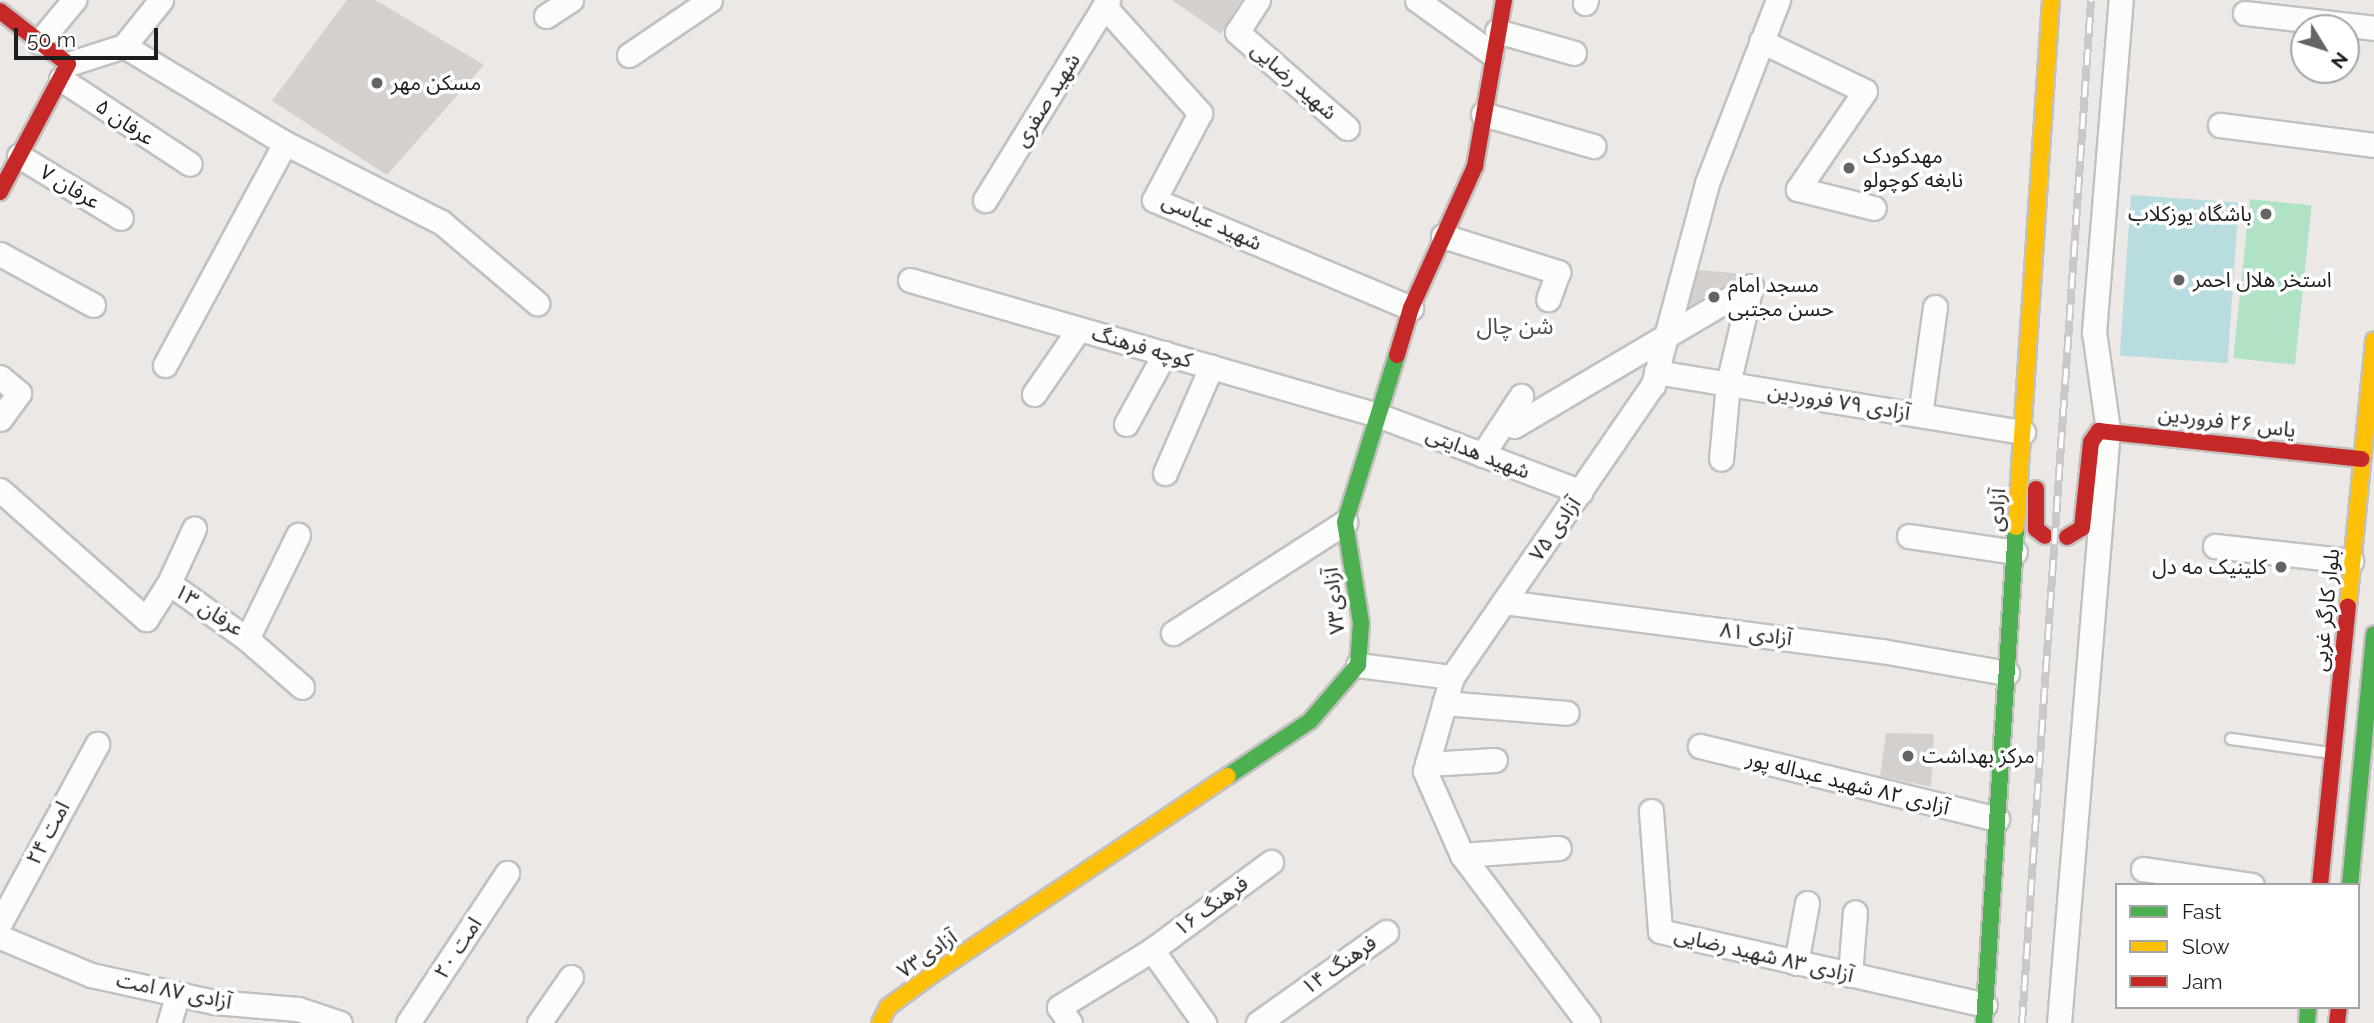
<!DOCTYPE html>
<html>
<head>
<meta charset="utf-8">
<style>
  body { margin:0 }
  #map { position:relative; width:2374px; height:1023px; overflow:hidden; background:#ebe8e5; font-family:Raleway,"Noto Sans Arabic",sans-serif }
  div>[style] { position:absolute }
  .pitch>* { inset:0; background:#b0e2c6; transform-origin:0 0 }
  .water>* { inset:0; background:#b8dcdf; transform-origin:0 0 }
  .building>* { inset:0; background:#d4d0ce }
  .roads { filter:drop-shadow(2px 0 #c2c1c0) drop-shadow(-2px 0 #c2c1c0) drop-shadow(0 2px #c2c1c0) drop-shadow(0 -2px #c2c1c0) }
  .lane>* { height:10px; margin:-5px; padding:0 5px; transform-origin:5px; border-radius:5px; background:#fcfcfb }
  .street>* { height:23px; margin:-11.5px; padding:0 11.5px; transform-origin:11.5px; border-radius:11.5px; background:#fcfcfb }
  .fast>* { height:16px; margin:-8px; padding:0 8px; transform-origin:8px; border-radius:8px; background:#4caf50 }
  .slow>* { height:16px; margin:-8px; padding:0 8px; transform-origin:8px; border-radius:8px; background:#ffc107 }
  .jam>* { height:16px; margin:-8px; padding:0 8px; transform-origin:8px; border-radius:8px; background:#c62828 }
  .rail>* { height:8px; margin-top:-4px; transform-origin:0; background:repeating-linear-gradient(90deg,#fff 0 16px,#cac9c9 0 32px); box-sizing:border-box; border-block:2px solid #cac9c9 }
  .dots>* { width:19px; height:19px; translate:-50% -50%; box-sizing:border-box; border:4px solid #fff; border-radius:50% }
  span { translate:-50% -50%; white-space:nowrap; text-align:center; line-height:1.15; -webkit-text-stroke:7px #fff; paint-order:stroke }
  .street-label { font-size:21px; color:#1d1d1d }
  .poi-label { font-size:21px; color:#1d1d1d }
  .left { translate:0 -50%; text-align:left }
  .right { translate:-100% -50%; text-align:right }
  .neighbourhood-label { font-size:23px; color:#505050 }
  .legend { position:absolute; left:2115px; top:883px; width:245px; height:126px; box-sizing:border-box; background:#fff; border:2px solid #a5a5a5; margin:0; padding:9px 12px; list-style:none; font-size:21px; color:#1d1d1d }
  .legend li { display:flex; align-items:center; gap:14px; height:35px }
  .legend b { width:35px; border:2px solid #a5a5a5 }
  .north { position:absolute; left:2290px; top:14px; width:70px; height:70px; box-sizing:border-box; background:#fff; border:2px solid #a5a5a5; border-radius:50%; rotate:128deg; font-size:19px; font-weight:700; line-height:28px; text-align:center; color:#1d1d1d }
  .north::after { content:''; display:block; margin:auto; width:24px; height:32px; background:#656463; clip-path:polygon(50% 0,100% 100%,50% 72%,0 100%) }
  .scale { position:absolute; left:14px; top:28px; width:144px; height:32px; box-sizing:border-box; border:4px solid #1d1d1d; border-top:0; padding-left:9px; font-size:21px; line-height:24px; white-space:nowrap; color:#1d1d1d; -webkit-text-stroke:5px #fff; paint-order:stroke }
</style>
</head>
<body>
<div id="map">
  <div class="pitch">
    <div style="left:2250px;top:199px;width:62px;height:160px;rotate:6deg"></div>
  </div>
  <div class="water">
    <div style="left:2131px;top:195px;width:108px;height:161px;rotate:4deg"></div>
  </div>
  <div class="building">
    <div style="clip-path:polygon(347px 0,375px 0,484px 65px,387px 175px,272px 101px)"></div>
    <div style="clip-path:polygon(1172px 0,1241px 0,1221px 34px)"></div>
    <div style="clip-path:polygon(1698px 270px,1744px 274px,1688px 307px)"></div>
    <div style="clip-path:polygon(1886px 733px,1934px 734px,1931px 787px,1880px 776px)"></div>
  </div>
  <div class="roads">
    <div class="lane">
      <div style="left:2231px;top:739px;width:100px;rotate:8deg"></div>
    </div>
    <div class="street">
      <div style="left:1258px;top:0;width:38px;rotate:123deg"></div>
      <div style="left:1237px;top:32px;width:146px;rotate:41.1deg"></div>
      <div style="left:1417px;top:0;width:91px;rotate:35.6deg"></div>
      <div style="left:1585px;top:3px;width:3px;rotate:-72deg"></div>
      <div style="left:1104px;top:6px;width:144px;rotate:48.1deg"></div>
      <div style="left:1200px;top:113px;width:98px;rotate:117.9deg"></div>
      <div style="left:1154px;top:200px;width:279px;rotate:22.8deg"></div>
      <div style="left:2245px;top:13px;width:130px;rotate:6.6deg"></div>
      <div style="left:546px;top:16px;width:30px;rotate:-33deg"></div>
      <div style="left:1497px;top:31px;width:80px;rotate:15.9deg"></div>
      <div style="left:1761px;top:41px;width:115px;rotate:25.7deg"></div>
      <div style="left:1865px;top:91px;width:119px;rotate:124.4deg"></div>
      <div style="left:1798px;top:189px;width:78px;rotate:14deg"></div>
      <div style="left:39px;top:42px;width:55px;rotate:-50.2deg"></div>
      <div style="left:124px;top:46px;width:188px;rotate:31.1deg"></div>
      <div style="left:285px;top:143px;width:175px;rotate:26.9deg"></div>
      <div style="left:441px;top:222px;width:126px;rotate:40.2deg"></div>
      <div style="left:629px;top:55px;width:98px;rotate:-34.2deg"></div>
      <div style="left:68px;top:64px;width:59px;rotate:-17.8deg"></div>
      <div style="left:124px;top:46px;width:59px;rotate:-51.2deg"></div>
      <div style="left:61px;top:79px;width:154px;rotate:33.4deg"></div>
      <div style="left:1483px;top:114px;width:115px;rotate:16.2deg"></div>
      <div style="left:2220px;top:125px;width:155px;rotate:7.4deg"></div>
      <div style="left:19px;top:156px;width:119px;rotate:31.3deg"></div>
      <div style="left:985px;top:200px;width:235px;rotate:-58.4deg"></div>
      <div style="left:1443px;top:236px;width:121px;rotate:17.4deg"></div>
      <div style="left:1558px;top:272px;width:29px;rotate:110deg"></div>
      <div style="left:0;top:254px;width:106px;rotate:28.7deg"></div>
      <div style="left:910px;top:280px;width:484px;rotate:16.1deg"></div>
      <div style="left:1375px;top:414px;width:220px;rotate:20.7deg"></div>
      <div style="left:165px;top:365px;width:252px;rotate:-61.6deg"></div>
      <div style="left:1656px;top:372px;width:372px;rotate:9.3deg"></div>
      <div style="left:0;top:377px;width:25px;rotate:40deg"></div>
      <div style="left:19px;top:393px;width:32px;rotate:126deg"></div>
      <div style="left:1034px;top:394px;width:79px;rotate:-55.3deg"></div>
      <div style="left:1920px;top:415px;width:109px;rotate:-82.1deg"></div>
      <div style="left:1126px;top:424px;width:81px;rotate:-61.2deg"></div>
      <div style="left:1514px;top:426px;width:275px;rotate:-30.6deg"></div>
      <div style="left:1751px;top:286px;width:101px;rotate:103.2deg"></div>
      <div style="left:1728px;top:384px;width:75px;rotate:95.3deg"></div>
      <div style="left:1482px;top:455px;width:71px;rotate:-56.5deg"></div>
      <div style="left:1165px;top:473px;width:116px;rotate:-66.5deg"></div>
      <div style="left:0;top:490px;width:195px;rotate:41.5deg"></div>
      <div style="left:146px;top:619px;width:43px;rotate:-57.4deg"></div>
      <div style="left:169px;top:583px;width:96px;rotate:35.7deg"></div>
      <div style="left:247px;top:639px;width:116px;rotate:-63.9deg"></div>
      <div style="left:1909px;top:536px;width:107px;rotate:8.6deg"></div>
      <div style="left:2215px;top:546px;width:137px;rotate:6.3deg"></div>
      <div style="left:169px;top:583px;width:60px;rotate:-65.2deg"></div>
      <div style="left:1504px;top:602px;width:381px;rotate:7.4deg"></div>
      <div style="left:1882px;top:651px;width:127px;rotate:10deg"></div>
      <div style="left:1173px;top:633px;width:205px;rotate:-32.8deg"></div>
      <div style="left:247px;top:639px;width:73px;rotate:41.1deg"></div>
      <div style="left:1358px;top:665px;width:95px;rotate:7.3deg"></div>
      <div style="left:1444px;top:703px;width:123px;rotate:4.6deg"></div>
      <div style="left:1700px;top:746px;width:306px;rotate:13.8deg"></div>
      <div style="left:1427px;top:764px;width:68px;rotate:-3.4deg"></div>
      <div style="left:1651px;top:811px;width:120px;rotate:85.7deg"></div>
      <div style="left:1660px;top:931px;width:333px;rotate:12.8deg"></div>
      <div style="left:1462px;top:855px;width:97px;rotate:-4.1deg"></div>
      <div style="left:2143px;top:869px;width:110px;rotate:8.4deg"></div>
      <div style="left:0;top:923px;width:204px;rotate:-61.5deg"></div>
      <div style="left:0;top:937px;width:99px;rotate:22.7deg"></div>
      <div style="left:91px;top:975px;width:126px;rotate:12.4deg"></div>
      <div style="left:214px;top:1002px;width:84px;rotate:4.8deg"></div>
      <div style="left:298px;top:1009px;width:44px;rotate:18.4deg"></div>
      <div style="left:1152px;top:950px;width:90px;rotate:54.5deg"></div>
      <div style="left:1796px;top:963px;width:61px;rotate:-79.6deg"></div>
      <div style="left:1850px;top:975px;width:63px;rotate:-85.5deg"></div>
      <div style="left:169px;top:1023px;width:30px;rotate:-73deg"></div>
      <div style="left:408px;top:1023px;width:180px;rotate:-56.6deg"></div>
      <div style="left:539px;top:1023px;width:56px;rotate:-55.2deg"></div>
      <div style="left:1070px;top:1023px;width:19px;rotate:-125deg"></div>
      <div style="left:1059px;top:1007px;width:109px;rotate:-31.5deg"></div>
      <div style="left:1152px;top:950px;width:148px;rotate:-36.5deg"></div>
      <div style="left:1258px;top:1023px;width:157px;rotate:-35.4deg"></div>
      <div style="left:1588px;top:1023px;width:210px;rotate:-126.9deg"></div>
      <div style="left:1462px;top:855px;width:92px;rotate:-113.8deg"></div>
      <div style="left:1425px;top:771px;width:98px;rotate:-74deg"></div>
      <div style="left:1452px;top:677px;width:354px;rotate:-55.5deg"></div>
      <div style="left:1653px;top:385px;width:209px;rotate:-75deg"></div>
      <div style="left:1707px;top:183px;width:196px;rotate:-68.8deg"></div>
      <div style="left:2059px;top:1023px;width:595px;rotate:-85.28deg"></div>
      <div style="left:2108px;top:430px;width:99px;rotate:-98.1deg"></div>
      <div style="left:2094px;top:332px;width:333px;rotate:-85.4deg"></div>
    </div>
    <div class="fast">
      <div style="left:1228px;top:776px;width:99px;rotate:-33.9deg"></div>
      <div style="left:1310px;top:721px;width:74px;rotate:-49.4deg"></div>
      <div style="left:1358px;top:665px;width:42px;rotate:-85.9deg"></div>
      <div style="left:1361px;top:623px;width:102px;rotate:-99deg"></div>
      <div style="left:1345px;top:522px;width:175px;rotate:-72.7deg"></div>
      <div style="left:2350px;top:885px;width:252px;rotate:-84.5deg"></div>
      <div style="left:1984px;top:1023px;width:497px;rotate:-86.3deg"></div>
      <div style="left:2307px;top:1023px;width:16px;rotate:-86deg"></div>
    </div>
    <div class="slow">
      <div style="left:2016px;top:527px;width:528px;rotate:-86.2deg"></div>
      <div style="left:2348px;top:606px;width:267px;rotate:-84.4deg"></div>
      <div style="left:880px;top:1023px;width:18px;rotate:-63deg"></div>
      <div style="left:888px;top:1007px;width:56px;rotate:-36.3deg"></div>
      <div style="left:933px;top:974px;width:355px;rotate:-33.9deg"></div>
    </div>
    <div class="jam">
      <div style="left:0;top:11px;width:86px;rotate:37.9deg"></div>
      <div style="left:68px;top:64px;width:145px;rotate:118deg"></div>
      <div style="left:1397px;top:355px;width:49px;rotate:-73.4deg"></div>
      <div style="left:1411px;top:308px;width:156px;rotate:-65.7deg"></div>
      <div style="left:1475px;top:166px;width:169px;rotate:-80.1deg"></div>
      <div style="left:2036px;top:489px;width:40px;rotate:90deg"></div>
      <div style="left:2036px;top:529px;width:11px;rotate:38deg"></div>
      <div style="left:2067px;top:537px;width:17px;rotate:-31deg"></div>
      <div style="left:2082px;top:528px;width:86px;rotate:-84deg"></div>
      <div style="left:2091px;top:442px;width:14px;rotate:-54deg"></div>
      <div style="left:2099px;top:431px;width:264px;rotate:6.1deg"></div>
      <div style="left:2320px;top:885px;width:280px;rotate:-84.3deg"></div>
      <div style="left:2337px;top:1023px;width:16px;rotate:-83deg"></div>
    </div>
  </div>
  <div class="rail">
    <div style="left:2022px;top:1023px;width:1025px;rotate:-86.14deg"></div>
  </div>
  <div class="dots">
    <div style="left:377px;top:83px;background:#656463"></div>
    <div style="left:1849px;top:168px;background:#656463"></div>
    <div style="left:2266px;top:214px;background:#656463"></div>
    <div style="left:2179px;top:280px;background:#656463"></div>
    <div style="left:1714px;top:297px;background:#656463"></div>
    <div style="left:2281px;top:567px;background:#656463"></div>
    <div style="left:1908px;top:756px;background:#656463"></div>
  </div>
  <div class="street-label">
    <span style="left:1294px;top:81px;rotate:41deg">شهید رضایی</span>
    <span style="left:1047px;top:100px;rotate:-58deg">شهید صفری</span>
    <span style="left:125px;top:122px;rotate:34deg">عرفان ۵</span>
    <span style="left:70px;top:187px;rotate:31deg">عرفان ۷</span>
    <span style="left:1212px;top:222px;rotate:25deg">شهید عباسی</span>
    <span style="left:1142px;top:347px;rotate:16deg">کوچه فرهنگ</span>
    <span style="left:1839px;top:402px;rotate:9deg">آزادی ۷۹ فروردین</span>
    <span style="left:2227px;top:422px;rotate:7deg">یاس ۲۶ فروردین</span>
    <span style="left:1478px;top:453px;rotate:21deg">شهید هدایتی</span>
    <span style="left:1997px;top:510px;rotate:-86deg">آزادی</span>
    <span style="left:1555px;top:529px;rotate:-55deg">آزادی ۷۵</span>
    <span style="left:1334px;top:601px;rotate:-96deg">آزادی۷۳</span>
    <span style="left:209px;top:610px;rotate:33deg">عرفان ۱۳</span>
    <span style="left:2326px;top:610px;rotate:-84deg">بلوار کارگر غربی</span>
    <span style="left:1756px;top:634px;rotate:7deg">آزادی ۸۱</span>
    <span style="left:1848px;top:783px;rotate:14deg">آزادی ۸۲ شهید عبداله پور</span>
    <span style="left:48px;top:833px;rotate:-62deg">امت ۲۴</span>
    <span style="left:1211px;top:906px;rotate:-36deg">فرهنگ ۱۶</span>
    <span style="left:458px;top:948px;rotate:-57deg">امت ۲۰</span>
    <span style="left:927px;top:954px;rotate:-35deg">آزادی۷۳</span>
    <span style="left:1764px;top:955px;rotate:13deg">آزادی ۸۳ شهید رضایی</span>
    <span style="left:1339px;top:965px;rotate:-35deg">فرهنگ ۱۴</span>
    <span style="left:174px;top:991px;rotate:11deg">آزادی ۸۷ امت</span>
  </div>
  <div class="poi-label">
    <span class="left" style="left:391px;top:83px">مسکن مهر</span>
    <span class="left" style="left:1863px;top:168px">مهدکودک<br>نابغه کوچولو</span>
    <span class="right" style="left:2252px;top:214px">باشگاه یوزکلاب</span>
    <span class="left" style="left:2193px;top:280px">استخر هلال احمر</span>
    <span class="left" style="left:1728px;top:297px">مسجد امام<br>حسن مجتبی</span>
    <span class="right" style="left:2267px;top:567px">کلینیک مه دل</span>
    <span class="left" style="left:1922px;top:756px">مرکز بهداشت</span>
  </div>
  <div class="neighbourhood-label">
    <span style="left:1515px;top:326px">شن چال</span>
  </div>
  <ul class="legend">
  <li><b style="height:9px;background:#4caf50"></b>Fast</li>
  <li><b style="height:9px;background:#ffc107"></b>Slow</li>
  <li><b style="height:9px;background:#c62828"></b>Jam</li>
  </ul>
  <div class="north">N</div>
  <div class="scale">50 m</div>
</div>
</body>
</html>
